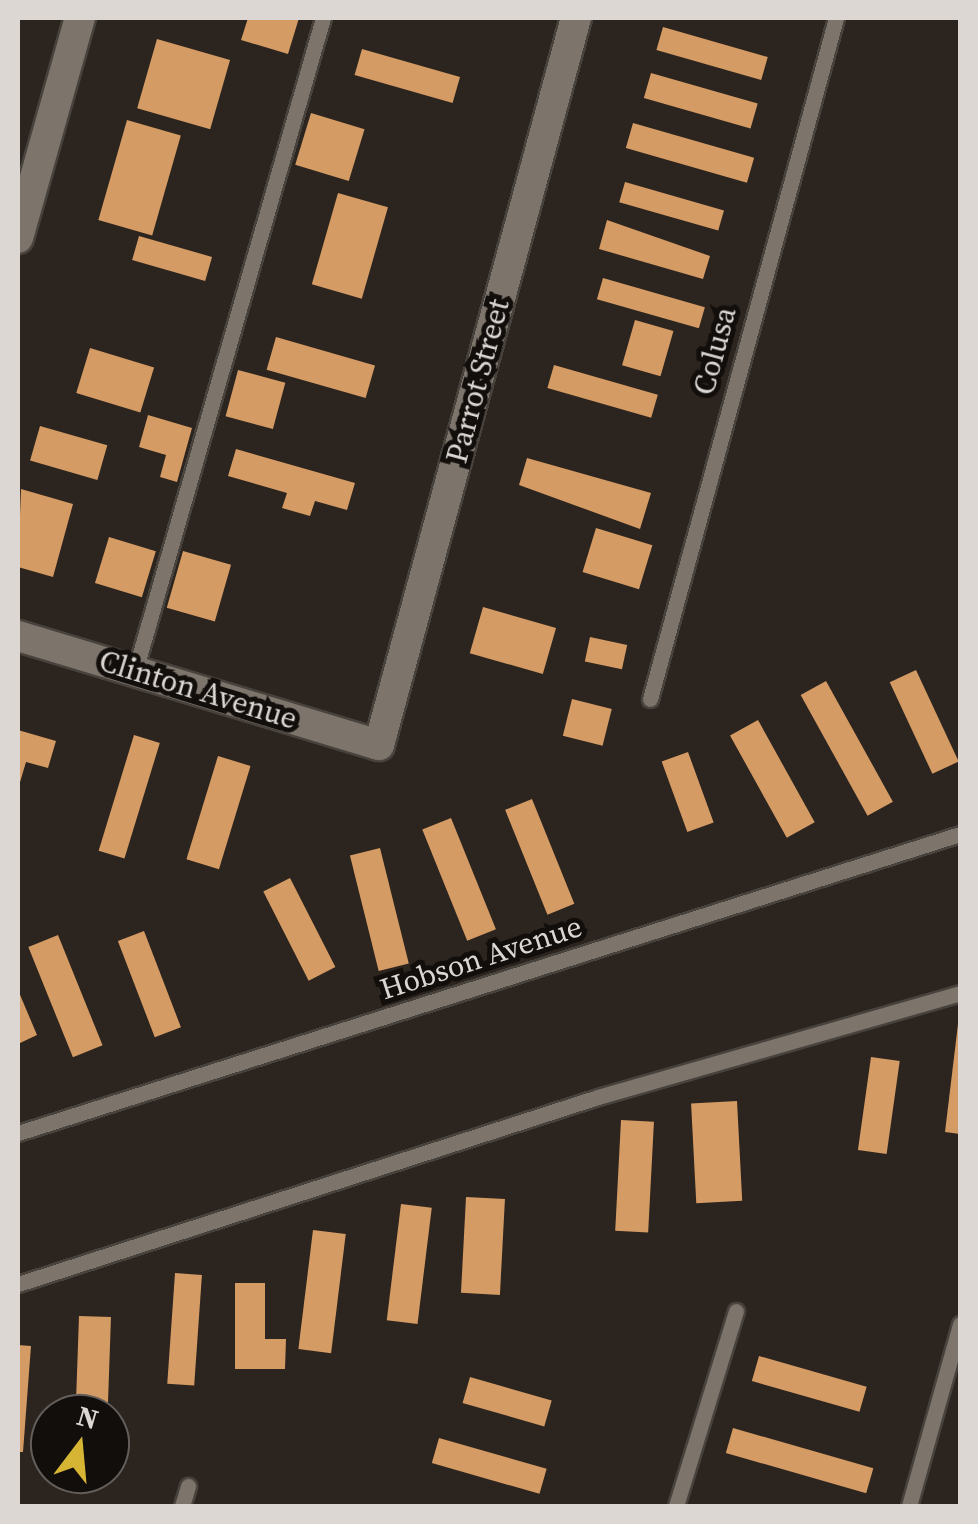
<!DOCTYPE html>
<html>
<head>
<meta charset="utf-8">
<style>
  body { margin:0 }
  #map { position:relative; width:978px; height:1524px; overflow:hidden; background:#2c241e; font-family:"Source Serif 4",serif }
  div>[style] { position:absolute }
  .building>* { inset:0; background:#d49b64; transform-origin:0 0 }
  .roads { filter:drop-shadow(2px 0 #48423d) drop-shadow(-2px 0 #48423d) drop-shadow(0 2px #48423d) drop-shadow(0 -2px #48423d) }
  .lane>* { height:15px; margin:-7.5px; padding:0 7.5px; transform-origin:7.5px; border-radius:7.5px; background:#7d746c }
  .street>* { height:30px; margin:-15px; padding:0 15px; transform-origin:15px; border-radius:15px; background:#7d746c }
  span { translate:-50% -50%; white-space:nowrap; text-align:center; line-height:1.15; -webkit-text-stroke:10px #120e0b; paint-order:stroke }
  .street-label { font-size:30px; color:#dcd7d3 }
  .frame { position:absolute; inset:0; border:20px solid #dcd7d3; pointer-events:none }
  .north { position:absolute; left:30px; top:1394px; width:100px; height:100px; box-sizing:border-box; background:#120e0b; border:2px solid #635e5b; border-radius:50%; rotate:16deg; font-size:28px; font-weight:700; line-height:40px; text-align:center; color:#dcd7d3 }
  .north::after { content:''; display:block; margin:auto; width:35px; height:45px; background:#d6b534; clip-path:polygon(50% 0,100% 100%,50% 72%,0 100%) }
</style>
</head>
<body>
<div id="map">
  <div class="building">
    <div style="clip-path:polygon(248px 18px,299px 18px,288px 54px,241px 40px)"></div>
    <div style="left:663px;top:27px;width:109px;height:24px;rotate:16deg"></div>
    <div style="left:157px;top:39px;width:76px;height:72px;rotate:16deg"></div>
    <div style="left:362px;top:49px;width:102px;height:27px;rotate:16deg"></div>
    <div style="left:651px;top:73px;width:111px;height:26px;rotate:16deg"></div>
    <div style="left:311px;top:113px;width:56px;height:54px;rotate:17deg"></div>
    <div style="left:127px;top:120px;width:56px;height:104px;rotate:16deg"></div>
    <div style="left:633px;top:123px;width:126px;height:26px;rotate:16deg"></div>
    <div style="left:625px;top:182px;width:103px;height:21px;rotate:16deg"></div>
    <div style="left:338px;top:193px;width:52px;height:95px;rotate:16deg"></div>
    <div style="clip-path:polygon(607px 220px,710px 256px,703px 279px,599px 249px)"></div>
    <div style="left:139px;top:236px;width:76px;height:25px;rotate:16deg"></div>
    <div style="left:603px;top:278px;width:106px;height:22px;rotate:16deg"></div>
    <div style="left:635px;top:320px;width:40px;height:47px;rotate:16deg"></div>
    <div style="left:276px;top:337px;width:103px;height:34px;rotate:16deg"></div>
    <div style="left:90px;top:348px;width:67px;height:47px;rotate:17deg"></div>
    <div style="left:554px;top:365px;width:108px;height:24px;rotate:16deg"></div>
    <div style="left:238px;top:370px;width:49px;height:48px;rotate:15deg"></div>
    <div style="clip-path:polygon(148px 415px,192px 428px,177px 482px,160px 477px,166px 455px,139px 447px)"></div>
    <div style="left:40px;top:426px;width:70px;height:36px;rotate:16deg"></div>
    <div style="clip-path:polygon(236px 449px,355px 483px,347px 510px,315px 501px,310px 516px,282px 508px,287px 493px,228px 476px)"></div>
    <div style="clip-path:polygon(527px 458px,651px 493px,640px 529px,519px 485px)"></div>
    <div style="clip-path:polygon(21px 489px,73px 504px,53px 577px,18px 567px)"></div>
    <div style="left:596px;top:528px;width:59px;height:46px;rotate:17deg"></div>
    <div style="left:109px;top:537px;width:49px;height:48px;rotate:17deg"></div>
    <div style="left:183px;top:551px;width:50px;height:59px;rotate:16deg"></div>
    <div style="left:483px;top:607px;width:76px;height:48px;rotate:16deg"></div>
    <div style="left:590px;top:637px;width:38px;height:25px;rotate:12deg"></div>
    <div style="left:916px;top:670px;width:101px;height:29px;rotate:65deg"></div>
    <div style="left:826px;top:681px;width:138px;height:29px;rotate:61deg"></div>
    <div style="left:572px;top:699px;width:41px;height:38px;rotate:14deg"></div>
    <div style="left:758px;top:720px;width:117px;height:32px;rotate:61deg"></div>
    <div style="clip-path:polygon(18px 730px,56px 741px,48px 768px,26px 762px,18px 789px)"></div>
    <div style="left:134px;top:735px;width:27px;height:121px;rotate:17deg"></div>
    <div style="left:688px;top:752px;width:75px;height:28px;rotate:70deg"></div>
    <div style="left:218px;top:756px;width:34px;height:108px;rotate:17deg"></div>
    <div style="left:532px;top:799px;width:113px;height:29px;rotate:68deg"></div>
    <div style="left:451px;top:818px;width:120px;height:31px;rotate:68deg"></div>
    <div style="left:380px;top:848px;width:119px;height:31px;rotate:76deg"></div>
    <div style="left:290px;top:878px;width:100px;height:30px;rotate:63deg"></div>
    <div style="left:144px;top:931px;width:103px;height:28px;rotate:69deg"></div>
    <div style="left:58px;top:935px;width:119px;height:32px;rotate:68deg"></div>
    <div style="clip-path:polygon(18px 990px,37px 1035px,18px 1044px)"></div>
    <div style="clip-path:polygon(958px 1024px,960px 1024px,960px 1134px,945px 1132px)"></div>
    <div style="left:871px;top:1057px;width:29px;height:94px;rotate:8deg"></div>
    <div style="left:737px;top:1101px;width:100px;height:46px;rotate:87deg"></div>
    <div style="left:621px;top:1120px;width:33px;height:111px;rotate:3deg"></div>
    <div style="left:466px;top:1197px;width:39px;height:96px;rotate:3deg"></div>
    <div style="left:401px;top:1204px;width:31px;height:117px;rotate:7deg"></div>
    <div style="left:313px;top:1230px;width:33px;height:120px;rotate:7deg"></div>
    <div style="left:175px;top:1273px;width:27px;height:111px;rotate:4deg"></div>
    <div style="clip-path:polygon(235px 1283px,265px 1283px,265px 1339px,286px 1339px,285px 1369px,235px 1369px)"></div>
    <div style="left:79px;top:1316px;width:32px;height:98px;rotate:2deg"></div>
    <div style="clip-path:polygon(18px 1345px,31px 1346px,23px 1452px,18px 1452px)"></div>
    <div style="left:759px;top:1356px;width:112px;height:26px;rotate:16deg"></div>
    <div style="left:470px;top:1377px;width:85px;height:27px;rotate:16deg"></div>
    <div style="left:733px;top:1428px;width:146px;height:26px;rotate:16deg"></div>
    <div style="left:439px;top:1438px;width:112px;height:26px;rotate:16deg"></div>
  </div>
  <div class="roads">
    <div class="lane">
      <div style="left:135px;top:671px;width:680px;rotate:-73.94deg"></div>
      <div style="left:650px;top:699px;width:706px;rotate:-74.72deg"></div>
      <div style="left:18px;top:1133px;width:988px;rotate:-17.61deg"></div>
      <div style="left:18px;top:1284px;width:609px;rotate:-17.87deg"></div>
      <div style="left:598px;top:1097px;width:377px;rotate:-16deg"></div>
      <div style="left:182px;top:1506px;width:21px;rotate:-73deg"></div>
      <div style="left:676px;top:1506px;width:204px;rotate:-72.9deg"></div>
      <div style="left:909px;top:1506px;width:189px;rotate:-74.3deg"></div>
    </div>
    <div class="street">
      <div style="left:18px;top:238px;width:229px;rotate:-74.3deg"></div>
      <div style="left:18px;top:636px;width:377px;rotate:16.8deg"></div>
      <div style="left:379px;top:745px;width:753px;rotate:-74.84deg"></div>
    </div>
  </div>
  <div class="street-label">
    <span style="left:715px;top:351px;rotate:-75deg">Colusa</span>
    <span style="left:478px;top:381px;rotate:-75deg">Parrot Street</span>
    <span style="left:198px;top:690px;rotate:17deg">Clinton Avenue</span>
    <span style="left:481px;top:958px;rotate:-18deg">Hobson Avenue</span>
  </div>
  <div class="frame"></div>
  <div class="north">N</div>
</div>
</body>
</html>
